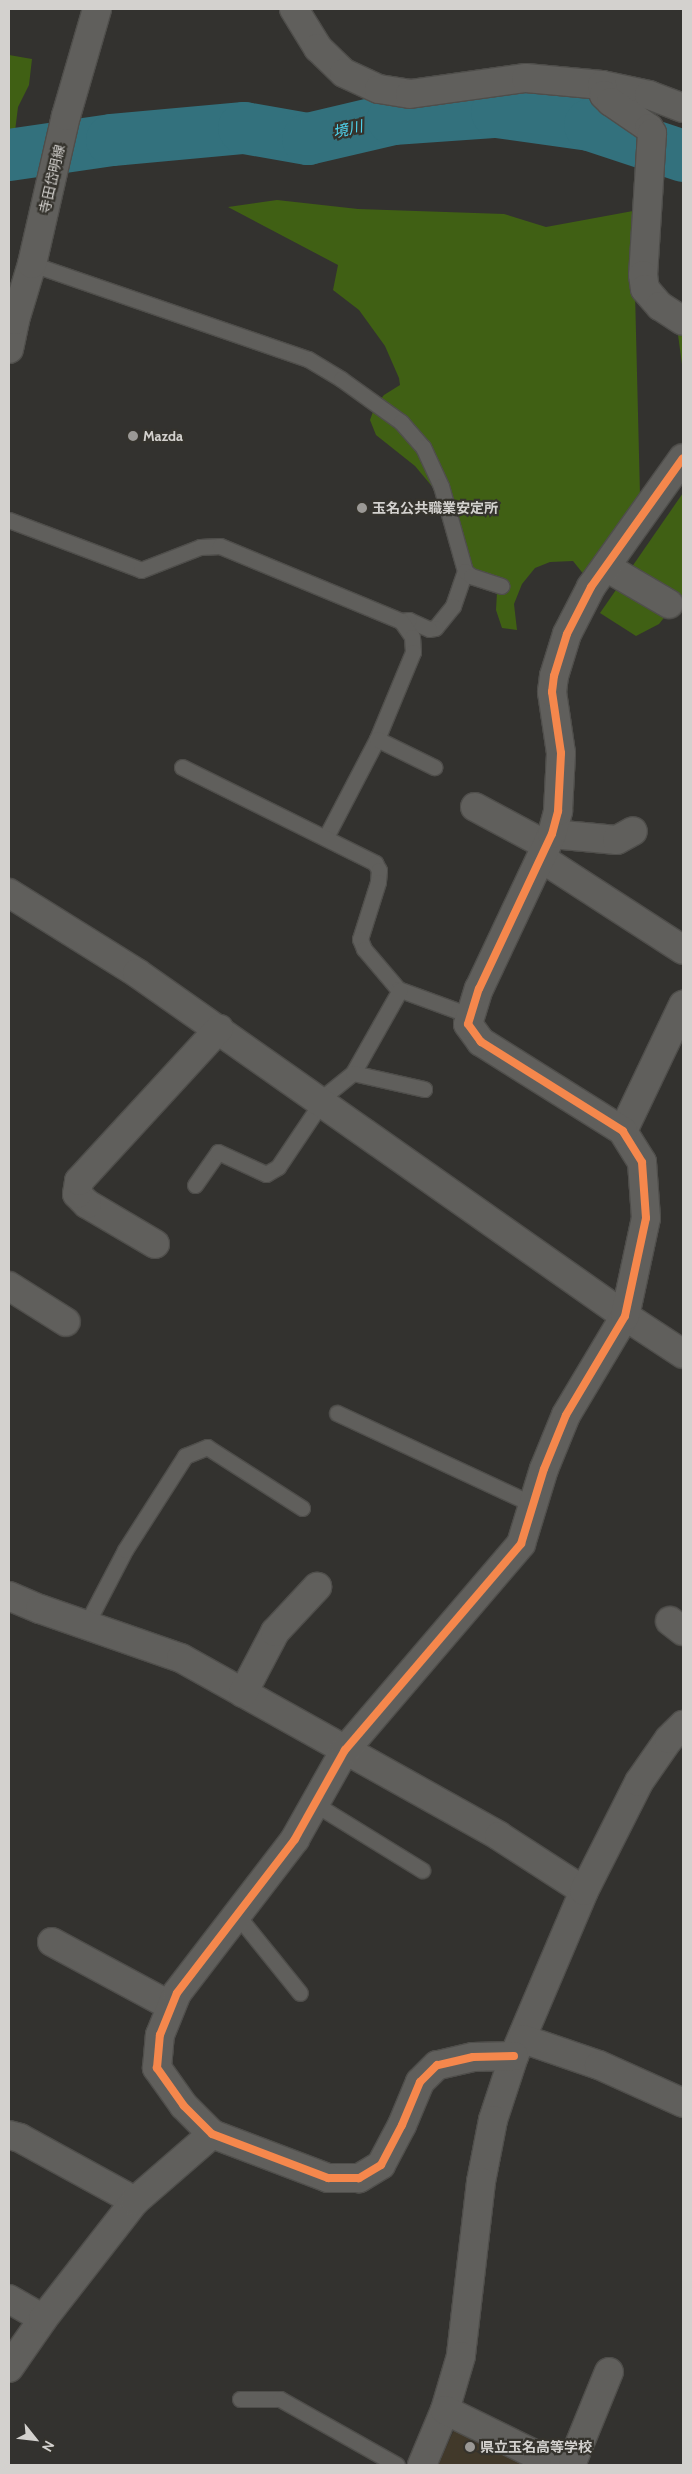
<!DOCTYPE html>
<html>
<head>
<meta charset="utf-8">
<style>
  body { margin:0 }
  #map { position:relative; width:692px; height:2474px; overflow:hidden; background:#33322f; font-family:Cabin,"Noto Sans JP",sans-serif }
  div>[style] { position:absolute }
  .education>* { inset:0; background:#41392a }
  .forest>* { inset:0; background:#406014 }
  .river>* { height:52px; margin:-26px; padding:0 26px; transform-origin:26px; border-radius:26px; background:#33717d }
  .roads { filter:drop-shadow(1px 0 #4f4e4b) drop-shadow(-1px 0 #4f4e4b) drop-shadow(0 1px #4f4e4b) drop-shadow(0 -1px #4f4e4b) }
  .lane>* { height:15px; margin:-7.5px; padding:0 7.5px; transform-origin:7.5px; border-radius:7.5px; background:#605f5c }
  .street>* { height:28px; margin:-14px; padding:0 14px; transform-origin:14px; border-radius:14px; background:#605f5c }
  .secondary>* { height:28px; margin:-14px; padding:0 14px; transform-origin:14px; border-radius:14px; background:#605f5c }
  .cycleway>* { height:8px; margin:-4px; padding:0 4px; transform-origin:4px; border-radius:4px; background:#f5874c }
  .dots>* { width:14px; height:14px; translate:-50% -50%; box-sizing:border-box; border:2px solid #35332d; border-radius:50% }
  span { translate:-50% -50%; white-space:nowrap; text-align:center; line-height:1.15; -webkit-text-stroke:4.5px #35332d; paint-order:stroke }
  .street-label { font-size:14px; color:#d3d1ce }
  .poi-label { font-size:14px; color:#d3d1ce; font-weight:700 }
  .left { translate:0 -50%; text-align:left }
  .water-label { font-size:15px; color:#4fd4ee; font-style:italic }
  .frame { position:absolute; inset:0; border:10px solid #d3d1ce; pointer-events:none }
  .north { position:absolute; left:10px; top:2414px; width:50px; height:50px; -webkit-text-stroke:4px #35332d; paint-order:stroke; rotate:119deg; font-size:14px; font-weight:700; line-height:20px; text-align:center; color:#d3d1ce }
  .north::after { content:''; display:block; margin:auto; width:18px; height:22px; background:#d3d1ce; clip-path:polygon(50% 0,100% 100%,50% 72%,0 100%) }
</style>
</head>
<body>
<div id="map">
  <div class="education">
    <div style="clip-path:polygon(455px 2428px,533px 2465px,438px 2465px)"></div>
  </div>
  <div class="forest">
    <div style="clip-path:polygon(9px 55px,32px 59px,29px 85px,18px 107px,9px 179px)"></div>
    <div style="clip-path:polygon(277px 200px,358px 209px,504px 214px,546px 227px,633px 211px,640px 495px,585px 576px,573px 561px,550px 562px,535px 568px,522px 584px,514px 604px,517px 630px,502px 628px,496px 610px,497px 592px,468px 567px,445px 502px,415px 466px,376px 435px,370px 420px,375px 406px,384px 395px,400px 385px,399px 378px,385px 346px,359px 310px,333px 290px,338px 265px,228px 207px)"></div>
    <div style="clip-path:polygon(683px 311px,683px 372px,675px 312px)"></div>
    <div style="clip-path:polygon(683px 493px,683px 594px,659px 624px,636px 636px,600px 613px)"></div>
  </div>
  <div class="river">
    <div style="left:9px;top:155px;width:104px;rotate:-8.3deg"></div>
    <div style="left:112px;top:140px;width:133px;rotate:-5.2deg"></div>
    <div style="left:244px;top:128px;width:65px;rotate:9.8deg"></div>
    <div style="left:308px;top:139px;width:87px;rotate:-13.2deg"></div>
    <div style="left:393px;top:119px;width:104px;rotate:-3.9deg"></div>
    <div style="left:497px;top:112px;width:94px;rotate:8deg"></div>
    <div style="left:590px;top:125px;width:98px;rotate:18.4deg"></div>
  </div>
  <div class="roads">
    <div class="lane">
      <div style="left:32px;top:264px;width:292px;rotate:19deg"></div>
      <div style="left:308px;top:359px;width:39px;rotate:31deg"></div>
      <div style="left:341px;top:379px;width:74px;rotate:35.6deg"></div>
      <div style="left:401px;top:422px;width:33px;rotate:49deg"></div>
      <div style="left:423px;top:447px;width:43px;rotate:65.2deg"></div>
      <div style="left:441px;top:486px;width:88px;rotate:74.2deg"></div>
      <div style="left:465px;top:571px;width:37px;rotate:109deg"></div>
      <div style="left:453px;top:606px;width:28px;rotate:129deg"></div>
      <div style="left:435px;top:628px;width:6px;rotate:171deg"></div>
      <div style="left:429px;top:629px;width:22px;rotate:-156deg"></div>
      <div style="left:409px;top:620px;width:8px;rotate:173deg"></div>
      <div style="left:9px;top:520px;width:141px;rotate:20.7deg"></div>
      <div style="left:141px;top:570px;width:63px;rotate:-21.3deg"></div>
      <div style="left:200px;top:547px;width:20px;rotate:-3deg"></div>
      <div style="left:220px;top:546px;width:196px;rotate:22.5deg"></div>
      <div style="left:401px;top:621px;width:19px;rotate:55deg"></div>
      <div style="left:412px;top:637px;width:15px;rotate:86deg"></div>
      <div style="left:413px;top:652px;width:94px;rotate:112.5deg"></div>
      <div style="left:377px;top:739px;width:110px;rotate:117.5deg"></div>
      <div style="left:465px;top:571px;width:8px;rotate:40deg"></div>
      <div style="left:471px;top:576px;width:32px;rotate:18deg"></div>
      <div style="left:377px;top:739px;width:64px;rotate:26.2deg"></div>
      <div style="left:182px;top:767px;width:216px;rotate:26.4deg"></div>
      <div style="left:375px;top:863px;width:8px;rotate:60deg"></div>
      <div style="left:379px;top:870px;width:12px;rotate:95deg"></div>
      <div style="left:378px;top:882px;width:60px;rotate:107.5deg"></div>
      <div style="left:360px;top:939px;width:11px;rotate:68deg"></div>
      <div style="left:364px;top:949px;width:52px;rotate:49.6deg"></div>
      <div style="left:398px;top:989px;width:64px;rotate:20.1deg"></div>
      <div style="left:458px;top:1011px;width:15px;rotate:8deg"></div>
      <div style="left:353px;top:1073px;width:95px;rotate:-60.5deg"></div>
      <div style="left:195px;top:1185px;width:40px;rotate:-55.1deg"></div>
      <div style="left:218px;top:1152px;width:53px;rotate:24.6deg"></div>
      <div style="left:266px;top:1174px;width:14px;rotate:-30deg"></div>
      <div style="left:278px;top:1167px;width:88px;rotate:-56.1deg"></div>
      <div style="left:327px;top:1094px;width:33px;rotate:-39deg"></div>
      <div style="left:353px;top:1073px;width:73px;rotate:12.7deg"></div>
      <div style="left:337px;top:1413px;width:217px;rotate:25deg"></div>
      <div style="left:86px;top:1625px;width:85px;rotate:-62.5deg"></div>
      <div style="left:125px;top:1550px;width:112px;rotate:-57.4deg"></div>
      <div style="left:185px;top:1456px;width:24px;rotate:-22deg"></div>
      <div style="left:207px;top:1447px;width:113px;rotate:32.7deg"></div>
      <div style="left:315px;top:1804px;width:126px;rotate:31.7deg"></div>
      <div style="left:237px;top:1915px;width:100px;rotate:51.1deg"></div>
      <div style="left:240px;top:2399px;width:40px"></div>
      <div style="left:280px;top:2399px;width:134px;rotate:29.4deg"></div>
    </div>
    <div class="street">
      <div style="left:294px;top:9px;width:46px;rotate:58.4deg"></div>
      <div style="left:318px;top:48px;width:36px;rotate:44deg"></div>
      <div style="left:344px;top:73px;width:38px;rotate:25deg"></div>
      <div style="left:379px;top:89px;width:31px;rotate:9deg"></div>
      <div style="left:410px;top:94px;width:117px;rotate:-7.9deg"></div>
      <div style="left:526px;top:78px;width:76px;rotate:5.3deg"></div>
      <div style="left:602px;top:85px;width:48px;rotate:12deg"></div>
      <div style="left:649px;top:95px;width:36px;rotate:21deg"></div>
      <div style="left:602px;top:85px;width:10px;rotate:79deg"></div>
      <div style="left:604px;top:95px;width:10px;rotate:45deg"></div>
      <div style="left:611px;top:102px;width:46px;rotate:34.4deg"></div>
      <div style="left:649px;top:128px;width:6px;rotate:59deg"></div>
      <div style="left:652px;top:133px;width:142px;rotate:93.6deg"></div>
      <div style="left:643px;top:275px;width:14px;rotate:82deg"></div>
      <div style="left:645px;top:289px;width:23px;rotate:49deg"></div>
      <div style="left:660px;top:306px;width:27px;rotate:33deg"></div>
      <div style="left:606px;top:567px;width:73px;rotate:30.4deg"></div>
      <div style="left:475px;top:807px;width:81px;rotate:28.2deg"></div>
      <div style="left:552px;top:834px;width:65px;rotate:5.3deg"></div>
      <div style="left:617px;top:840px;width:18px;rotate:-29deg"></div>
      <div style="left:541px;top:858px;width:169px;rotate:32.9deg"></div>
      <div style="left:9px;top:893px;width:151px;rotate:32deg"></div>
      <div style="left:137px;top:973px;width:596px;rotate:35.1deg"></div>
      <div style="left:625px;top:1316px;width:69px;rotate:33.2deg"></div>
      <div style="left:623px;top:1131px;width:140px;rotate:-64.5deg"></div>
      <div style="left:155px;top:1244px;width:79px;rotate:-149.5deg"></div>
      <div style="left:87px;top:1204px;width:14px;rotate:-135deg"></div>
      <div style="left:77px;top:1194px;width:13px;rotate:-81deg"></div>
      <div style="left:79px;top:1181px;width:207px;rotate:-47.4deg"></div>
      <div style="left:9px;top:1286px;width:67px;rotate:32.3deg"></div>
      <div style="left:9px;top:1596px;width:34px;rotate:23deg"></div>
      <div style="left:40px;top:1609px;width:149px;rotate:19.2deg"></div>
      <div style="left:181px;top:1658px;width:364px;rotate:29.2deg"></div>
      <div style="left:499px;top:1836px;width:101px;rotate:32.9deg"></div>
      <div style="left:584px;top:1891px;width:179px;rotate:113deg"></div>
      <div style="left:514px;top:2056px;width:67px;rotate:108.2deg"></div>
      <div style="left:493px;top:2120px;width:63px;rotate:101deg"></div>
      <div style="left:481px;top:2182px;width:175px;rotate:96.6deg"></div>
      <div style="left:461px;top:2356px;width:56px;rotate:106.5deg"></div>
      <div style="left:445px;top:2410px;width:60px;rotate:112.7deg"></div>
      <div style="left:670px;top:1621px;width:16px;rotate:38deg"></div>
      <div style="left:243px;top:1693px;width:69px;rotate:-62.3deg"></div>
      <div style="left:275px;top:1632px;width:62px;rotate:-47deg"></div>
      <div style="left:584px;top:1891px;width:122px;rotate:-63.2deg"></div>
      <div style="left:639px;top:1782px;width:52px;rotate:-55.1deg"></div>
      <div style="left:669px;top:1739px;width:20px;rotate:-45deg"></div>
      <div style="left:52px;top:1942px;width:135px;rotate:28.3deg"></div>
      <div style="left:523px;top:2039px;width:80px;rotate:18.9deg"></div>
      <div style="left:599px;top:2065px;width:92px;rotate:24.3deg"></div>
      <div style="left:514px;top:2056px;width:41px;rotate:178.6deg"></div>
      <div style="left:473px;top:2057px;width:37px;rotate:167deg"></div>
      <div style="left:437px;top:2065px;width:24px;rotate:135deg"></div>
      <div style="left:420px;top:2082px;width:47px;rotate:112.7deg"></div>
      <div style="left:402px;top:2125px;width:45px;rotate:117.7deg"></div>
      <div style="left:381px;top:2165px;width:26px;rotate:149deg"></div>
      <div style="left:359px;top:2178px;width:31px;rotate:180deg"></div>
      <div style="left:328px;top:2178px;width:124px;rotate:-159.2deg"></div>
      <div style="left:212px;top:2134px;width:40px;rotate:-135deg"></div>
      <div style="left:184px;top:2106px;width:47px;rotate:-125.4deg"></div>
      <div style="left:157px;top:2068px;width:33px;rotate:-85deg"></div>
      <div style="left:160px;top:2035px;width:45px;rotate:-68deg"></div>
      <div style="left:177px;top:1993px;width:194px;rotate:-52.5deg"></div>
      <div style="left:295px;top:1839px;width:102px;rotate:-60.7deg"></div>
      <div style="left:345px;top:1750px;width:271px;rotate:-49.5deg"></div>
      <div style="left:521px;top:1544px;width:78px;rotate:-73deg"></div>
      <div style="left:544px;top:1469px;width:58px;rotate:-67.8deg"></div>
      <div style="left:566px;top:1415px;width:115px;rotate:-59.2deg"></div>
      <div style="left:625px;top:1316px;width:100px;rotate:-77.9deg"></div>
      <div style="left:646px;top:1218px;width:56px;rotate:-94.1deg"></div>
      <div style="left:642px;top:1162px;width:36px;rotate:-122deg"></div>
      <div style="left:623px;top:1131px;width:168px;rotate:-147.9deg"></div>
      <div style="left:481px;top:1042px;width:22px;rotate:-126deg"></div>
      <div style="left:468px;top:1024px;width:37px;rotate:-73deg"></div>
      <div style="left:479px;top:989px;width:171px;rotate:-64.8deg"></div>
      <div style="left:552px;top:834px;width:24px;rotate:-75deg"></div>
      <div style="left:558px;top:811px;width:58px;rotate:-87deg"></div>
      <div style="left:561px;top:753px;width:62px;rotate:-98.4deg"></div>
      <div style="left:552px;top:692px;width:16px;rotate:-83deg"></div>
      <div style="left:554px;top:676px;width:44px;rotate:-72.8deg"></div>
      <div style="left:567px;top:634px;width:53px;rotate:-62.9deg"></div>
      <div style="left:591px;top:587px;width:158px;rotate:-54.5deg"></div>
      <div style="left:9px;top:2135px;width:11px;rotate:15deg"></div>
      <div style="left:20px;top:2138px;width:131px;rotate:28.7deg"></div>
      <div style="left:9px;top:2299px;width:39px;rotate:30deg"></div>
      <div style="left:9px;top:2368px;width:60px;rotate:-55.2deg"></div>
      <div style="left:43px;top:2319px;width:150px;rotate:-52.1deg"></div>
      <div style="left:135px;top:2201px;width:102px;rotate:-41deg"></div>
      <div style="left:445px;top:2410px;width:125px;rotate:26.2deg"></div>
      <div style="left:564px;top:2465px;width:10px;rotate:-29deg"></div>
      <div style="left:573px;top:2460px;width:95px;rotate:-67.8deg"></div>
    </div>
    <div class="secondary">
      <div style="left:9px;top:349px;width:30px;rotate:-78deg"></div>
      <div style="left:15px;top:320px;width:59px;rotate:-73.1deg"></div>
      <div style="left:32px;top:264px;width:152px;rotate:-77.1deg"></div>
      <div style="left:66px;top:116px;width:111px;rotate:-73.8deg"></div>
    </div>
  </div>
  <div class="cycleway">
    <div style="left:514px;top:2056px;width:41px;rotate:178.6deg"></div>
    <div style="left:473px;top:2057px;width:37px;rotate:167deg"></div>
    <div style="left:437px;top:2065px;width:24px;rotate:135deg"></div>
    <div style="left:420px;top:2082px;width:47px;rotate:112.7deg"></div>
    <div style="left:402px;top:2125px;width:45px;rotate:117.7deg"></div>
    <div style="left:381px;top:2165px;width:26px;rotate:149deg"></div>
    <div style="left:359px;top:2178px;width:31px;rotate:180deg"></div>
    <div style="left:328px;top:2178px;width:124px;rotate:-159.2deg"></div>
    <div style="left:212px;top:2134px;width:40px;rotate:-135deg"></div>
    <div style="left:184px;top:2106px;width:47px;rotate:-125.4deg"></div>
    <div style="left:157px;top:2068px;width:33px;rotate:-85deg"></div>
    <div style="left:160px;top:2035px;width:45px;rotate:-68deg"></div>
    <div style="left:177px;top:1993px;width:194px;rotate:-52.5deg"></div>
    <div style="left:295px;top:1839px;width:102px;rotate:-60.7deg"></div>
    <div style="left:345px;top:1750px;width:271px;rotate:-49.5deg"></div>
    <div style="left:521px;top:1544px;width:78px;rotate:-73deg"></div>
    <div style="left:544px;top:1469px;width:58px;rotate:-67.8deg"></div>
    <div style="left:566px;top:1415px;width:115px;rotate:-59.2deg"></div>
    <div style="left:625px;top:1316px;width:100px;rotate:-77.9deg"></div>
    <div style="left:646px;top:1218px;width:56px;rotate:-94.1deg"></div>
    <div style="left:642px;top:1162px;width:36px;rotate:-122deg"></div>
    <div style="left:623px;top:1131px;width:168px;rotate:-147.9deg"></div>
    <div style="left:481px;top:1042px;width:22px;rotate:-126deg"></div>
    <div style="left:468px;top:1024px;width:37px;rotate:-73deg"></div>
    <div style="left:479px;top:989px;width:171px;rotate:-64.8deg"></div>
    <div style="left:552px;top:834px;width:24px;rotate:-75deg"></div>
    <div style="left:558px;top:811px;width:58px;rotate:-87deg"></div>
    <div style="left:561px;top:753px;width:62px;rotate:-98.4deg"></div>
    <div style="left:552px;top:692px;width:16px;rotate:-83deg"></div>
    <div style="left:554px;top:676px;width:44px;rotate:-72.8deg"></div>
    <div style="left:567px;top:634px;width:53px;rotate:-62.9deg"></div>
    <div style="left:591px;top:587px;width:158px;rotate:-54.5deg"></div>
  </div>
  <div class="dots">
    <div style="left:133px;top:436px;background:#9b9996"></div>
    <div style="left:362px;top:508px;background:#9b9996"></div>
    <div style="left:470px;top:2447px;background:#9b9996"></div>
  </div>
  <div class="street-label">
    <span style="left:52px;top:179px;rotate:-77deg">寺田岱明線</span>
  </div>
  <div class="poi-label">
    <span class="left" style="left:143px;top:436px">Mazda</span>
    <span class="left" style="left:372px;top:508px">玉名公共職業安定所</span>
    <span class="left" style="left:480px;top:2447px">県立玉名高等学校</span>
  </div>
  <div class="water-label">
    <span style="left:348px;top:130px;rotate:-13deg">境川</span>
  </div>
  <div class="frame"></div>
  <div class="north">N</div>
</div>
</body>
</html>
